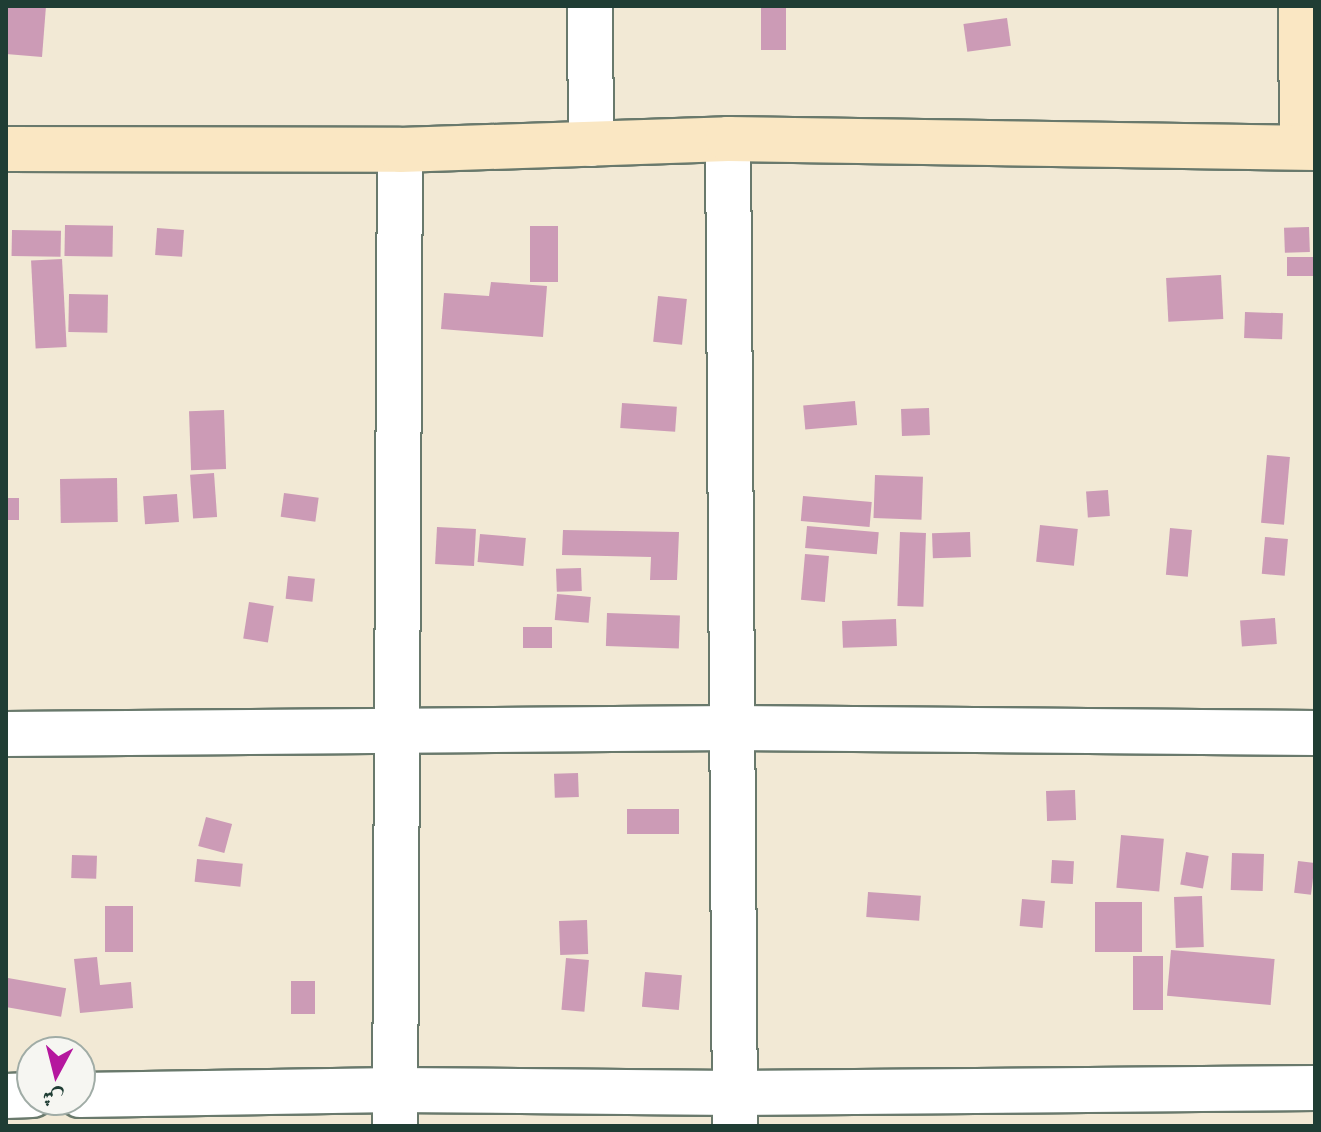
<!DOCTYPE html>
<html>
<head>
<meta charset="utf-8">
<style>
  body { margin:0 }
  #map { position:relative; width:1321px; height:1132px; overflow:hidden; background:#f2e9d5; font-family:Cardo,Amiri,serif }
  div>[style] { position:absolute }
  .building>* { inset:0; background:#cc9bb6; transform-origin:0 0 }
  .roads { filter:drop-shadow(2px 0 #69796c) drop-shadow(-2px 0 #69796c) drop-shadow(0 2px #69796c) drop-shadow(0 -2px #69796c) }
  .street>* { height:44px; margin:-22px; padding:0 22px; transform-origin:22px; border-radius:22px; background:#fff }
  .secondary>* { height:44px; margin:-22px; padding:0 22px; transform-origin:22px; border-radius:22px; background:#fae7c3 }
  span { translate:-50% -50%; white-space:nowrap; text-align:center; line-height:1.15; -webkit-text-stroke:7px #f6f6f2; paint-order:stroke }
  .frame { position:absolute; inset:0; border:8px solid #1f3d34; pointer-events:none }
  .north { position:absolute; left:16px; top:1036px; width:80px; height:80px; box-sizing:border-box; background:#f6f6f2; border:2px solid #a0aca6; border-radius:50%; rotate:187deg; font-size:22px; font-weight:700; line-height:32px; text-align:center; color:#1f3d34 }
  .north::after { content:''; display:block; margin:auto; width:28px; height:36px; background:#b5179e; clip-path:polygon(50% 0,100% 100%,50% 72%,0 100%) }
</style>
</head>
<body>
<div id="map">
  <div class="building">
    <div style="clip-path:polygon(6px 6px,46px 6px,42px 57px,6px 54px)"></div>
    <div style="left:761px;top:6px;width:25px;height:44px"></div>
    <div style="left:1007px;top:18px;width:28px;height:44px;rotate:82deg"></div>
    <div style="left:65px;top:225px;width:48px;height:31px;rotate:1deg"></div>
    <div style="left:530px;top:226px;width:28px;height:56px"></div>
    <div style="left:1309px;top:227px;width:25px;height:25px;rotate:88deg"></div>
    <div style="left:157px;top:228px;width:27px;height:27px;rotate:4deg"></div>
    <div style="left:12px;top:230px;width:49px;height:26px;rotate:1deg"></div>
    <div style="left:1287px;top:257px;width:28px;height:19px"></div>
    <div style="left:62px;top:259px;width:88px;height:31px;rotate:87deg"></div>
    <div style="left:1221px;top:275px;width:44px;height:55px;rotate:87deg"></div>
    <div style="clip-path:polygon(491px 282px,547px 286px,543px 337px,441px 329px,444px 293px,489px 296px)"></div>
    <div style="left:69px;top:294px;width:39px;height:38px;rotate:1deg"></div>
    <div style="left:658px;top:296px;width:29px;height:46px;rotate:6deg"></div>
    <div style="left:1245px;top:312px;width:38px;height:26px;rotate:2deg"></div>
    <div style="left:855px;top:401px;width:24px;height:52px;rotate:85deg"></div>
    <div style="left:622px;top:403px;width:55px;height:25px;rotate:4deg"></div>
    <div style="left:929px;top:408px;width:27px;height:28px;rotate:88deg"></div>
    <div style="left:224px;top:410px;width:59px;height:35px;rotate:88deg"></div>
    <div style="left:1267px;top:455px;width:23px;height:68px;rotate:5deg"></div>
    <div style="left:214px;top:473px;width:44px;height:24px;rotate:86deg"></div>
    <div style="left:875px;top:475px;width:48px;height:43px;rotate:2deg"></div>
    <div style="left:117px;top:478px;width:44px;height:57px;rotate:89deg"></div>
    <div style="left:1108px;top:490px;width:26px;height:22px;rotate:86deg"></div>
    <div style="left:284px;top:493px;width:35px;height:24px;rotate:8deg"></div>
    <div style="left:177px;top:494px;width:28px;height:34px;rotate:86deg"></div>
    <div style="left:803px;top:496px;width:69px;height:25px;rotate:5deg"></div>
    <div style="left:6px;top:498px;width:13px;height:22px"></div>
    <div style="left:1040px;top:525px;width:38px;height:37px;rotate:6deg"></div>
    <div style="left:807px;top:526px;width:72px;height:22px;rotate:5deg"></div>
    <div style="left:437px;top:527px;width:39px;height:37px;rotate:3deg"></div>
    <div style="left:1170px;top:528px;width:22px;height:47px;rotate:5deg"></div>
    <div style="clip-path:polygon(563px 530px,679px 532px,677px 580px,650px 580px,651px 557px,562px 555px)"></div>
    <div style="left:900px;top:532px;width:26px;height:74px;rotate:2deg"></div>
    <div style="left:970px;top:532px;width:25px;height:38px;rotate:88deg"></div>
    <div style="left:480px;top:534px;width:46px;height:28px;rotate:5deg"></div>
    <div style="left:1265px;top:537px;width:23px;height:37px;rotate:5deg"></div>
    <div style="left:805px;top:554px;width:24px;height:46px;rotate:5deg"></div>
    <div style="left:581px;top:568px;width:23px;height:25px;rotate:88deg"></div>
    <div style="left:288px;top:576px;width:27px;height:23px;rotate:6deg"></div>
    <div style="left:557px;top:594px;width:34px;height:26px;rotate:5deg"></div>
    <div style="left:249px;top:602px;width:25px;height:37px;rotate:9deg"></div>
    <div style="left:607px;top:613px;width:73px;height:33px;rotate:2deg"></div>
    <div style="left:1275px;top:618px;width:26px;height:35px;rotate:86deg"></div>
    <div style="left:896px;top:619px;width:27px;height:54px;rotate:88deg"></div>
    <div style="left:523px;top:627px;width:29px;height:21px"></div>
    <div style="left:578px;top:773px;width:24px;height:24px;rotate:88deg"></div>
    <div style="left:1075px;top:790px;width:30px;height:29px;rotate:88deg"></div>
    <div style="left:679px;top:809px;width:25px;height:52px;rotate:90deg"></div>
    <div style="left:206px;top:817px;width:27px;height:30px;rotate:15deg"></div>
    <div style="left:1121px;top:835px;width:43px;height:53px;rotate:5deg"></div>
    <div style="left:1186px;top:852px;width:23px;height:33px;rotate:10deg"></div>
    <div style="left:1232px;top:853px;width:32px;height:37px;rotate:2deg"></div>
    <div style="left:72px;top:855px;width:25px;height:23px;rotate:2deg"></div>
    <div style="left:197px;top:859px;width:46px;height:23px;rotate:6deg"></div>
    <div style="left:1052px;top:860px;width:22px;height:23px;rotate:3deg"></div>
    <div style="left:1298px;top:861px;width:17px;height:32px;rotate:7deg"></div>
    <div style="left:868px;top:892px;width:53px;height:25px;rotate:4deg"></div>
    <div style="left:1202px;top:896px;width:51px;height:28px;rotate:88deg"></div>
    <div style="left:1022px;top:899px;width:23px;height:27px;rotate:5deg"></div>
    <div style="left:1095px;top:902px;width:47px;height:50px"></div>
    <div style="left:105px;top:906px;width:28px;height:46px"></div>
    <div style="left:587px;top:920px;width:34px;height:28px;rotate:88deg"></div>
    <div style="left:1171px;top:950px;width:104px;height:46px;rotate:5deg"></div>
    <div style="left:1133px;top:956px;width:30px;height:54px"></div>
    <div style="clip-path:polygon(97px 957px,100px 985px,131px 982px,133px 1008px,80px 1013px,74px 959px)"></div>
    <div style="left:566px;top:958px;width:23px;height:52px;rotate:5deg"></div>
    <div style="left:645px;top:972px;width:37px;height:35px;rotate:5deg"></div>
    <div style="left:8px;top:978px;width:59px;height:29px;rotate:10deg"></div>
    <div style="left:291px;top:981px;width:24px;height:33px"></div>
  </div>
  <div class="roads">
    <div class="street">
      <div style="left:590px;top:6px;width:138px;rotate:89.6deg"></div>
      <div style="left:728px;top:139px;width:987px;rotate:89.59deg"></div>
      <div style="left:6px;top:734px;width:726px;rotate:-0.47deg"></div>
      <div style="left:732px;top:728px;width:583px;rotate:0.49deg"></div>
      <div style="left:80px;top:1095px;width:315px;rotate:-0.9deg"></div>
      <div style="left:395px;top:1090px;width:339px;rotate:0.5deg"></div>
      <div style="left:734px;top:1093px;width:581px;rotate:-0.49deg"></div>
      <div style="left:6px;top:1096px;width:26px;rotate:-2deg"></div>
      <div style="left:395px;top:1126px;width:976px;rotate:-89.71deg"></div>
    </div>
    <div class="secondary">
      <div style="left:1301px;top:6px;width:141px;rotate:89.6deg"></div>
      <div style="left:6px;top:149px;width:394px;rotate:0.1deg"></div>
      <div style="left:400px;top:150px;width:328px;rotate:-1.9deg"></div>
      <div style="left:728px;top:139px;width:587px;rotate:0.88deg"></div>
    </div>
  </div>
  <div class="frame"></div>
  <div class="north">ش</div>
</div>
</body>
</html>
